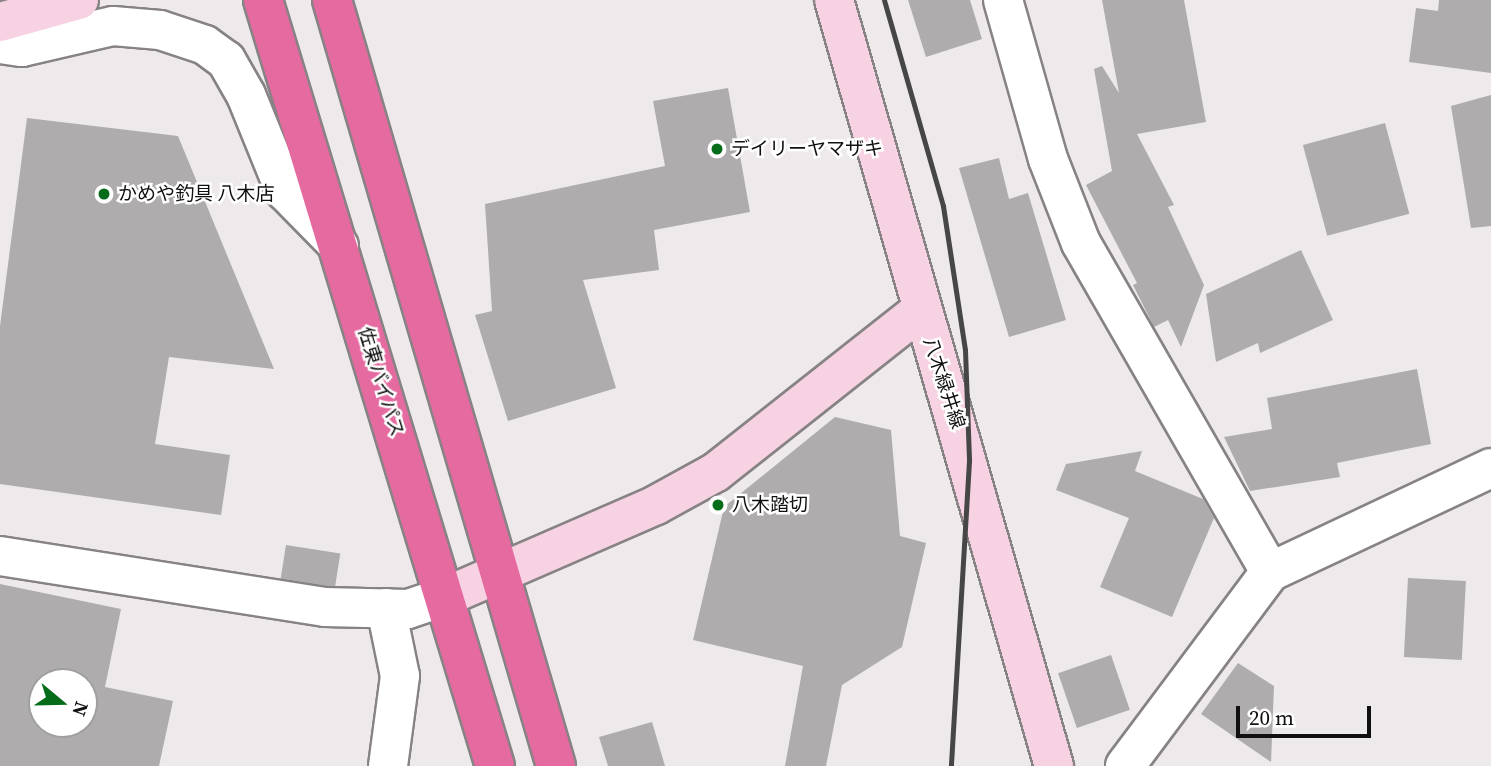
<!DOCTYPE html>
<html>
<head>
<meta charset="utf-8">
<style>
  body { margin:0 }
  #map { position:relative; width:1491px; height:766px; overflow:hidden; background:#eeeaeb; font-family:"Source Serif 4","Noto Sans JP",serif }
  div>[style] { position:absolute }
  .building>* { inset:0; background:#afacad; transform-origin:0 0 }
  .roads { filter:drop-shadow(2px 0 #878385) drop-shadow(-2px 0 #878385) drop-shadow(0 2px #878385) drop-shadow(0 -2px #878385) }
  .street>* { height:38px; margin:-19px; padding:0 19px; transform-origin:19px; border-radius:19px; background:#fff }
  .secondary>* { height:38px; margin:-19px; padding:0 19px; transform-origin:19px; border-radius:19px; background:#f7d2e2 }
  .highway>* { height:38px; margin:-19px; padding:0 19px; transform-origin:19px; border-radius:19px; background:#e56aa0 }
  .rail>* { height:5px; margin:-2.5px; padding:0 2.5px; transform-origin:2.5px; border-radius:2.5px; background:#474646 }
  .dots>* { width:19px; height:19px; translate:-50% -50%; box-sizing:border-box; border:4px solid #fff; border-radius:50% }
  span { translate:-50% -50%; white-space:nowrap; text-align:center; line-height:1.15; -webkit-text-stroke:5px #fff; paint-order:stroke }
  .poi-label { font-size:19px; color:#111010 }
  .left { translate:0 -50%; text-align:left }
  .street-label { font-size:19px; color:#111010 }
  .north { position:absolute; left:28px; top:668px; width:70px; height:70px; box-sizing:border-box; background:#fff; border:2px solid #a09f9f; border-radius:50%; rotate:109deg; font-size:19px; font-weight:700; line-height:28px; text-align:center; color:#111010 }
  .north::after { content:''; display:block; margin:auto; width:24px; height:32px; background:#056c1a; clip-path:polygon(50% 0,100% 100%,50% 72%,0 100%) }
  .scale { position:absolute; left:1236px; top:706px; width:135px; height:32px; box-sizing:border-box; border:4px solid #111010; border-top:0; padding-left:9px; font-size:21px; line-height:24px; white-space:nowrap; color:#111010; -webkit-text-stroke:5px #fff; paint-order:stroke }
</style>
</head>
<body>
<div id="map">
  <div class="building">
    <div style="clip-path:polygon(908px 0,970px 0,982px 39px,926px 57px)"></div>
    <div style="clip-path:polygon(1102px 0,1184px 0,1206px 122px,1137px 134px,1174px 205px,1168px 207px,1204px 285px,1181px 347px,1168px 320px,1154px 327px,1133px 285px,1137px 283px,1086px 185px,1112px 171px,1094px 69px,1102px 66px,1119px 93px)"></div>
    <div style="clip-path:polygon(1439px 0,1491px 0,1491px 73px,1409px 62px,1416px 8px,1438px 11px)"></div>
    <div style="clip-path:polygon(728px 88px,750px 212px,654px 230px,659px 270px,583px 280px,616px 388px,508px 421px,475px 315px,492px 311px,485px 204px,665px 166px,653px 101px)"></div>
    <div style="clip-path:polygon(1491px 95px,1491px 226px,1471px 228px,1451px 106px)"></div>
    <div style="clip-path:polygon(27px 118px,178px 136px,274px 369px,169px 357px,155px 444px,230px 455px,221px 515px,0 484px,0 326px)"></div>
    <div style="left:1385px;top:123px;width:94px;height:85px;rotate:75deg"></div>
    <div style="clip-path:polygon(999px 158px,1009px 199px,1028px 193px,1066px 320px,1009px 337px,959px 168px)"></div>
    <div style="clip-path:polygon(1301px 250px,1333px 320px,1260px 353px,1258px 343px,1216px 362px,1206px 294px)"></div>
    <div style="clip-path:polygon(1417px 369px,1431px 444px,1337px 463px,1340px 477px,1250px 491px,1224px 437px,1272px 429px,1267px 398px)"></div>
    <div style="clip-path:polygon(835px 417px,891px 430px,900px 536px,926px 543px,902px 647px,842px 685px,826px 766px,785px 766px,803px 666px,693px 640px,724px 507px)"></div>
    <div style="clip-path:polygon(1142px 451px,1135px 471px,1203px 499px,1214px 518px,1172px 617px,1100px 587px,1129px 518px,1056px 490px,1066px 464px)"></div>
    <div style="left:286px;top:545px;width:55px;height:34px;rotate:9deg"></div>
    <div style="left:1408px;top:578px;width:58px;height:79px;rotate:3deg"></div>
    <div style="clip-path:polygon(evenodd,0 584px,121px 609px,105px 687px,173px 701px,159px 766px,0 766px,0 584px,42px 682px,84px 682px,84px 724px,42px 724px,42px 682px)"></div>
    <div style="left:1111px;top:655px;width:58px;height:56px;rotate:71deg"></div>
    <div style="clip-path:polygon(1238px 663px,1274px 686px,1271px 762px,1201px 714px)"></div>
    <div style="clip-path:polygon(652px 722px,665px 766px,608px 766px,599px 737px)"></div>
  </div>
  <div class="roads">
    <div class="street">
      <div style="left:1003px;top:0;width:165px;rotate:74.2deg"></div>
      <div style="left:1048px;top:159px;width:90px;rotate:68.6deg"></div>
      <div style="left:1081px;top:243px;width:379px;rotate:60.1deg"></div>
      <div style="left:0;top:44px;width:22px;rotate:8deg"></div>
      <div style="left:22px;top:47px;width:93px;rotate:-13deg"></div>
      <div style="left:113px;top:26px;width:47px;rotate:4.9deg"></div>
      <div style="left:160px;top:30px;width:47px;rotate:18.4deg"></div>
      <div style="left:205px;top:45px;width:26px;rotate:36deg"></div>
      <div style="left:226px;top:60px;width:40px;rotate:60.3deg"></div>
      <div style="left:246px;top:95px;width:104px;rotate:67.9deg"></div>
      <div style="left:285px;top:191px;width:77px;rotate:45.5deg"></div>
      <div style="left:0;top:556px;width:329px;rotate:8.9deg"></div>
      <div style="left:325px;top:607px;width:83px;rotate:1.4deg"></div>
      <div style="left:408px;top:609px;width:41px;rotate:-18.4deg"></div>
      <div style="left:386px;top:608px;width:69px;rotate:78.4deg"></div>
      <div style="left:400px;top:676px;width:91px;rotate:97.6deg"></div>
      <div style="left:1125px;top:766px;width:242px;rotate:-53.2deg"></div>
      <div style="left:1270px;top:572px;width:244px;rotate:-25.2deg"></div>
    </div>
    <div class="secondary">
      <div style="left:834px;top:0;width:797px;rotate:73.98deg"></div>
      <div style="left:0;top:22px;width:82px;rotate:-15.6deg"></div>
      <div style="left:447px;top:596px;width:228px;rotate:-23.5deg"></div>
      <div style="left:656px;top:505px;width:68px;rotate:-28.8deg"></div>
      <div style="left:716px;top:472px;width:261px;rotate:-38.3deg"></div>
    </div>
    <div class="highway">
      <div style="left:263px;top:0;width:800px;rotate:73.15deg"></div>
      <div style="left:332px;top:0;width:798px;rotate:73.7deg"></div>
    </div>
  </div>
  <div class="rail">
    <div style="left:884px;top:0;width:214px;rotate:74deg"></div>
    <div style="left:943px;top:206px;width:146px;rotate:81.3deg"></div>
    <div style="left:965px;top:350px;width:111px;rotate:87.9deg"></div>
    <div style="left:969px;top:461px;width:306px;rotate:93.4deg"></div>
  </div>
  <div class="dots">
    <div style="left:717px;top:149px;background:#056c1a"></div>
    <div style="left:104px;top:194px;background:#056c1a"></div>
    <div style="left:718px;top:505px;background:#056c1a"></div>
  </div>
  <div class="poi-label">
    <span class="left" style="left:731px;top:149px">デイリーヤマザキ</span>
    <span class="left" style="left:118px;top:194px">かめや釣具 八木店</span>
    <span class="left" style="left:732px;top:505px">八木踏切</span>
  </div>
  <div class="street-label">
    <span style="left:381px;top:382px;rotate:73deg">佐東バイパス</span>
    <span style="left:944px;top:383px;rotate:72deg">八木緑井線</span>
  </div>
  <div class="north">N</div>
  <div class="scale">20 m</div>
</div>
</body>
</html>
